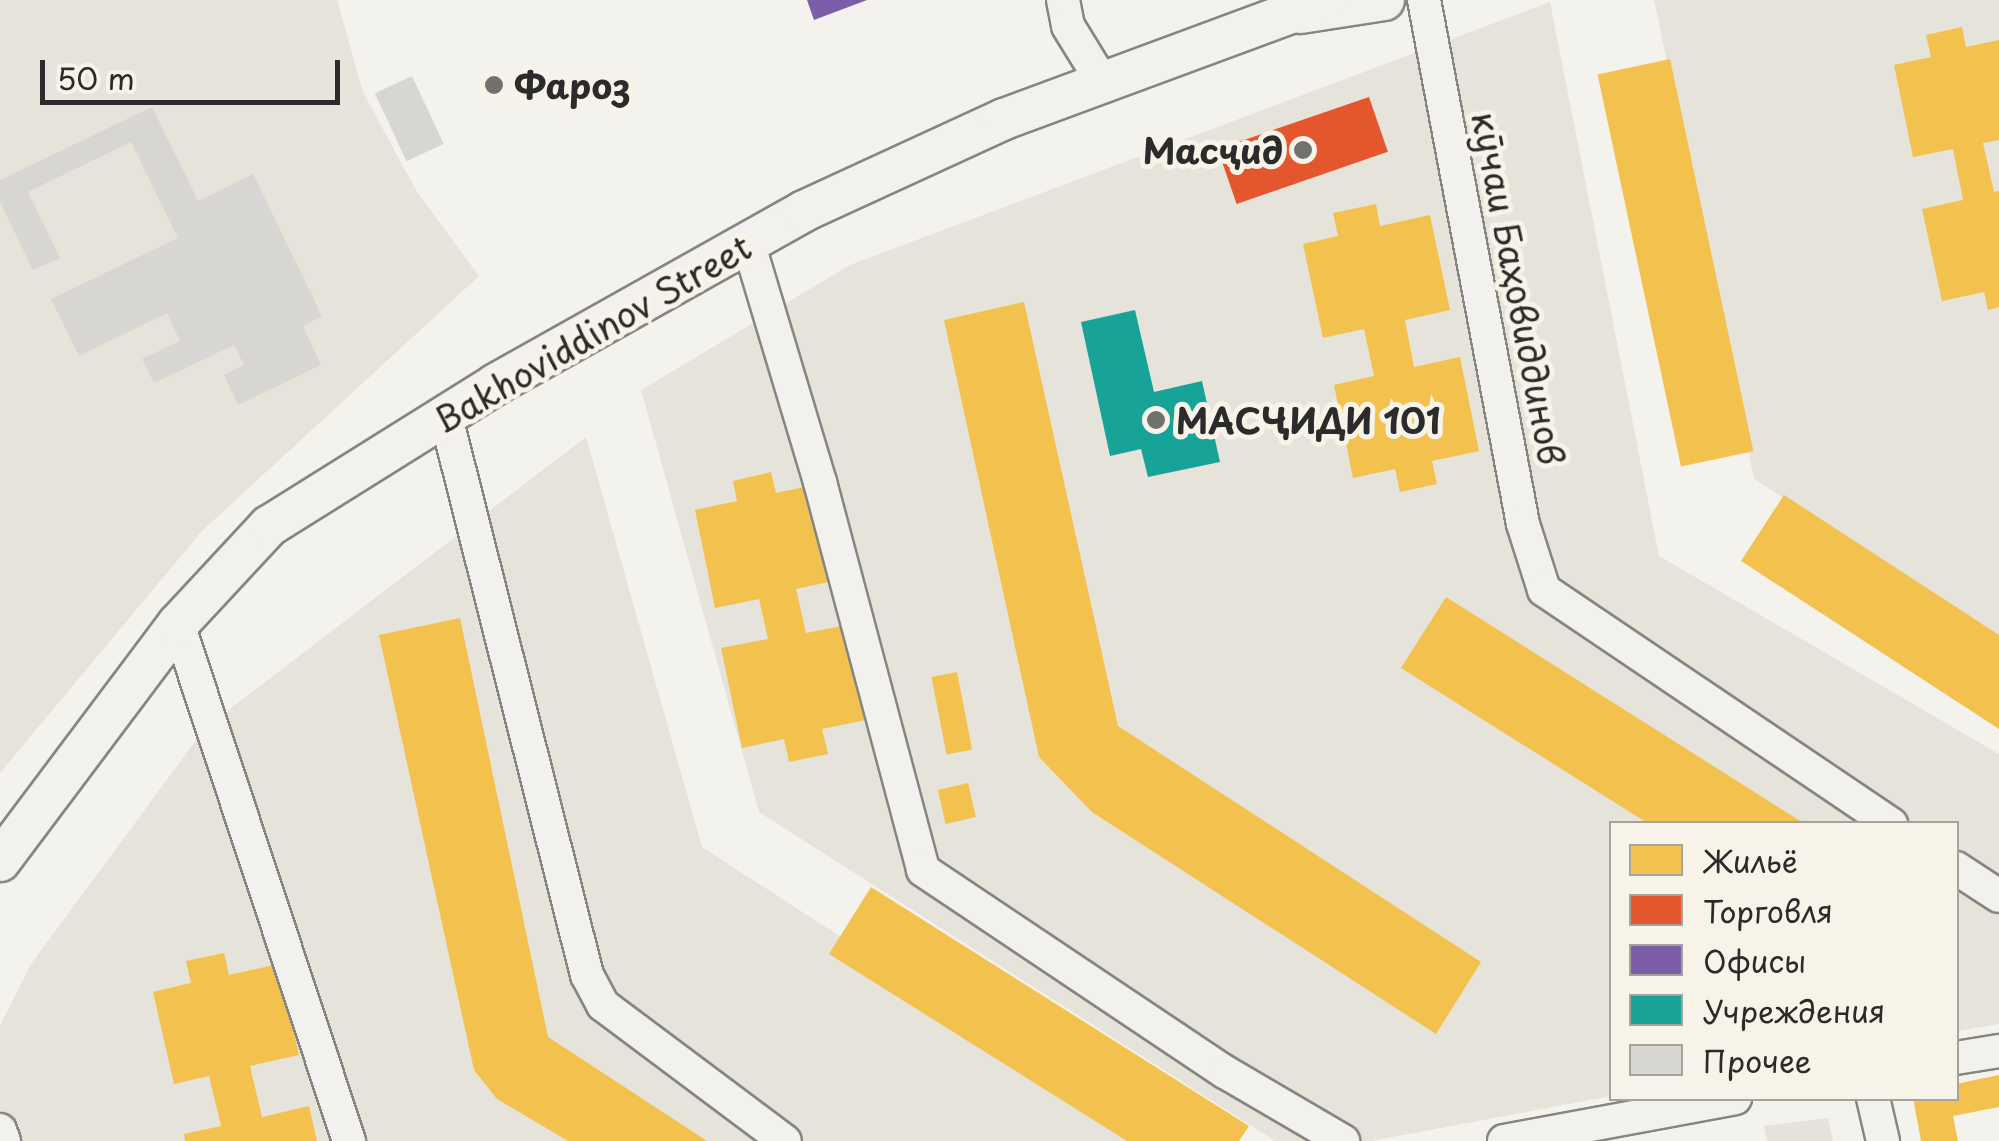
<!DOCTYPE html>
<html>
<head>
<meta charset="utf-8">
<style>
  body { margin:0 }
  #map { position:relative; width:1999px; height:1141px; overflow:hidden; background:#f4f2ec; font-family:"Playpen Sans",sans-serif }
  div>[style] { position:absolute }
  .built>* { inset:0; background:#e5e2db }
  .green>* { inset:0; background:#e6e3da }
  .homes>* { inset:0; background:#f2c14e; transform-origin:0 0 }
  .shops>* { inset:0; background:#e4572e; transform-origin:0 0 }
  .offices>* { inset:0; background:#7b5ea7 }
  .public>* { inset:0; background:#17a398 }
  .building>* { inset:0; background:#d7d6d2; transform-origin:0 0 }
  .roads { filter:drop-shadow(2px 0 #858582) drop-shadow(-2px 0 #858582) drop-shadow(0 2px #858582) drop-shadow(0 -2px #858582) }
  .minor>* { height:32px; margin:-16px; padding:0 16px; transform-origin:16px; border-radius:16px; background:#f2f1ed }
  .tertiary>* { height:40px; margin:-20px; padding:0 20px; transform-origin:20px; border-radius:20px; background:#f2f1ed }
  .dots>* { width:28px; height:28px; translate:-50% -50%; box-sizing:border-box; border:5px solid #f7f3e8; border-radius:50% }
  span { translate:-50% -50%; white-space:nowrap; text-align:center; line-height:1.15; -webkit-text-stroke:10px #f7f3e8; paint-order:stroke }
  .poi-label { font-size:35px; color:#2b2b2b; font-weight:700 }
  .left { translate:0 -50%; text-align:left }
  .right { translate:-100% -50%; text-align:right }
  .street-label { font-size:35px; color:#2b2b2b }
  .legend { position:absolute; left:1609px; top:821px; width:350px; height:280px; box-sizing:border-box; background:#f7f3e8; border:2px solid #a5a39c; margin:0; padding:12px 18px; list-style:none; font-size:30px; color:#2b2b2b }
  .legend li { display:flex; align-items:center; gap:20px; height:50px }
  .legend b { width:50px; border:2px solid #a5a39c }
  .scale { position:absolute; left:40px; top:60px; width:300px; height:45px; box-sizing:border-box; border:5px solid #2b2b2b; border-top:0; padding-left:12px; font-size:30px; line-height:35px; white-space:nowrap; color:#2b2b2b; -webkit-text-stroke:8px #f7f3e8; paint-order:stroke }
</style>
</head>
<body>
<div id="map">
  <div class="built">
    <div style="clip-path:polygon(1828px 1118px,1833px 1141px,1767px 1141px,1764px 1126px)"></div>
  </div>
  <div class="green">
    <div style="clip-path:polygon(0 0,337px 0,363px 92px,417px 192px,479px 276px,202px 531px,0 773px)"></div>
    <div style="clip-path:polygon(1654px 0,1999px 0,1999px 638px,1754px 479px)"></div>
    <div style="clip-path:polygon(1550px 2px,1659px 556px,1999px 754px,1999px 1024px,1957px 1031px,1956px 824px,1612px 824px,1611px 1096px,1371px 1141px,1275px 1141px,759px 812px,641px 390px,850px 265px)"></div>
    <div style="clip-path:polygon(586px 437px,702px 847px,1156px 1141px,0 1141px,0 1025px,31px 964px,205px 728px)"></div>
  </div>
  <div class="homes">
    <div style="clip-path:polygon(1962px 27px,1966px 47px,1999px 40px,1999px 140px,1983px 143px,1994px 192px,1999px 191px,1999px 307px,1988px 310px,1984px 292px,1942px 301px,1922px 209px,1963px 200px,1953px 149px,1913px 157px,1894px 65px,1931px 57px,1926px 35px)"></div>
    <div style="left:1670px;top:59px;width:401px;height:74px;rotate:78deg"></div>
    <div style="clip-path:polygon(1376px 204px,1380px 226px,1430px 215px,1450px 310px,1405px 320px,1414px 367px,1460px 357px,1479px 451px,1432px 461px,1437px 484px,1400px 492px,1395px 469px,1353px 478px,1334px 385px,1374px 376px,1364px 329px,1323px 338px,1303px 244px,1338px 236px,1333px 213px)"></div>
    <div style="clip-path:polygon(1024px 302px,1118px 726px,1481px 962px,1436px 1034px,1092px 812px,1039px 757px,944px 320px)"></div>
    <div style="clip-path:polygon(771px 472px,776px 493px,818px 484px,838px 580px,796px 589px,806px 633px,847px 625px,866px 720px,822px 729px,828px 754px,789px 762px,784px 739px,742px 748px,721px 648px,768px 639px,759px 599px,715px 608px,695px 510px,737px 501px,733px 481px)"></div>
    <div style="clip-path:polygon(1784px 495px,1999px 635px,1999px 729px,1741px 561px)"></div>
    <div style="clip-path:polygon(1446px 597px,1805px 824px,1649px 824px,1401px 668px)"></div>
    <div style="clip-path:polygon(460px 618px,548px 1037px,707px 1141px,568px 1141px,497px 1099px,474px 1070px,379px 635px)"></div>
    <div style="left:957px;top:672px;width:79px;height:26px;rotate:79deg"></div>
    <div style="left:968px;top:783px;width:35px;height:31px;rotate:77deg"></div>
    <div style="clip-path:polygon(871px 887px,1249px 1126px,1239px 1141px,1127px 1141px,829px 954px)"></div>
    <div style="clip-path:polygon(224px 953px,229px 975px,278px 964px,299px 1055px,250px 1066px,262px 1117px,309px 1106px,317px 1141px,185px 1141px,184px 1134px,221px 1126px,209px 1076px,174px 1084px,153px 992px,191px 983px,186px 961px)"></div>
    <div style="clip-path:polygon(1999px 1075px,1999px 1107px,1953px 1116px,1958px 1141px,1921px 1141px,1913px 1098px,1956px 1098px,1956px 1084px)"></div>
  </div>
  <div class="shops">
    <div style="left:1369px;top:97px;width:58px;height:160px;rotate:71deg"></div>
  </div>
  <div class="offices">
    <div style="clip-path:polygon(807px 0,867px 0,814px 20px)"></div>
  </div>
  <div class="public">
    <div style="clip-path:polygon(1135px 310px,1154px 392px,1202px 381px,1220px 462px,1148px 477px,1141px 449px,1110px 456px,1081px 322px)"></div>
  </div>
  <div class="building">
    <div style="left:412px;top:76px;width:75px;height:41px;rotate:65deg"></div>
    <div style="clip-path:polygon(152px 107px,198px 201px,253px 174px,322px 316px,303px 326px,321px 365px,238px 405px,224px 375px,244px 365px,234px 345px,154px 383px,142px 359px,180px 341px,167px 313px,79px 356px,51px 299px,178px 238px,131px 142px,28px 192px,60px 258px,33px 270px,0 202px,0 180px)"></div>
  </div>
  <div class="roads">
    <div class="minor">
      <div style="left:1063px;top:0;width:26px;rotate:79deg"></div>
      <div style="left:1068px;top:26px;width:67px;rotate:58.4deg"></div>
      <div style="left:1424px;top:0;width:533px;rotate:79.3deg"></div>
      <div style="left:1523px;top:524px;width:69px;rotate:72.3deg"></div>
      <div style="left:1544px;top:590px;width:419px;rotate:34deg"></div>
      <div style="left:748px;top:242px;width:251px;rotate:73.3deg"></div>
      <div style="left:820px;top:482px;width:401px;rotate:75.1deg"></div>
      <div style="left:923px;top:870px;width:363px;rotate:33.8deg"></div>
      <div style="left:1225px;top:1072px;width:137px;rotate:30.3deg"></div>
      <div style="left:446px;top:417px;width:576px;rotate:75.82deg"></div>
      <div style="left:587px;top:975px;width:34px;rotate:62deg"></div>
      <div style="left:603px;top:1005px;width:227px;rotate:36.8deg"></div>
      <div style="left:178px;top:624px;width:545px;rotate:71.7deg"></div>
      <div style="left:1956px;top:868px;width:51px;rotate:33.1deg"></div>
      <div style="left:1956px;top:1058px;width:44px;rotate:-9.2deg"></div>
      <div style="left:1873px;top:1098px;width:44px;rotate:76.9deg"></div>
      <div style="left:0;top:1130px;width:12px;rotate:70deg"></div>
      <div style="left:1504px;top:1141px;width:235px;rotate:-10.5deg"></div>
    </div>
    <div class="tertiary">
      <div style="left:1301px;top:13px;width:84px;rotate:-8.9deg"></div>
      <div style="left:0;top:861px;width:296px;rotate:-53.1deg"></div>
      <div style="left:178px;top:624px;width:134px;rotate:-47.1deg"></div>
      <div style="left:269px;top:526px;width:268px;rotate:-32deg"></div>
      <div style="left:496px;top:384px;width:353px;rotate:-29.3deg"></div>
      <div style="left:804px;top:211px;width:220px;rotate:-24.7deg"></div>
      <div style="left:1004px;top:119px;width:342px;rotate:-20.3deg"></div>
    </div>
  </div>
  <div class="dots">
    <div style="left:494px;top:85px;background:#71716f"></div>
    <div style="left:1303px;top:150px;background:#71716f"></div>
    <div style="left:1156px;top:420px;background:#71716f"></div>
  </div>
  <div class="poi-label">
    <span class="left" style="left:514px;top:85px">Фароз</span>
    <span class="right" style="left:1283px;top:150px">Масҷид</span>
    <span class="left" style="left:1176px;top:420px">МАСҶИДИ 101</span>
  </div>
  <div class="street-label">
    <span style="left:1519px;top:288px;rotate:79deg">кӯчаи Баҳовиддинов</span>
    <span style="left:592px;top:333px;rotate:-30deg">Bakhoviddinov Street</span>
  </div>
  <ul class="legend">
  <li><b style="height:28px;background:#f2c14e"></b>Жильё</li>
  <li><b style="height:28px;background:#e4572e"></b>Торговля</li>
  <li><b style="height:28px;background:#7b5ea7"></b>Офисы</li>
  <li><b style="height:28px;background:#17a398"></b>Учреждения</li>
  <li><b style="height:28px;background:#d7d6d2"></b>Прочее</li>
  </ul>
  <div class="scale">50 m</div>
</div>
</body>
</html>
